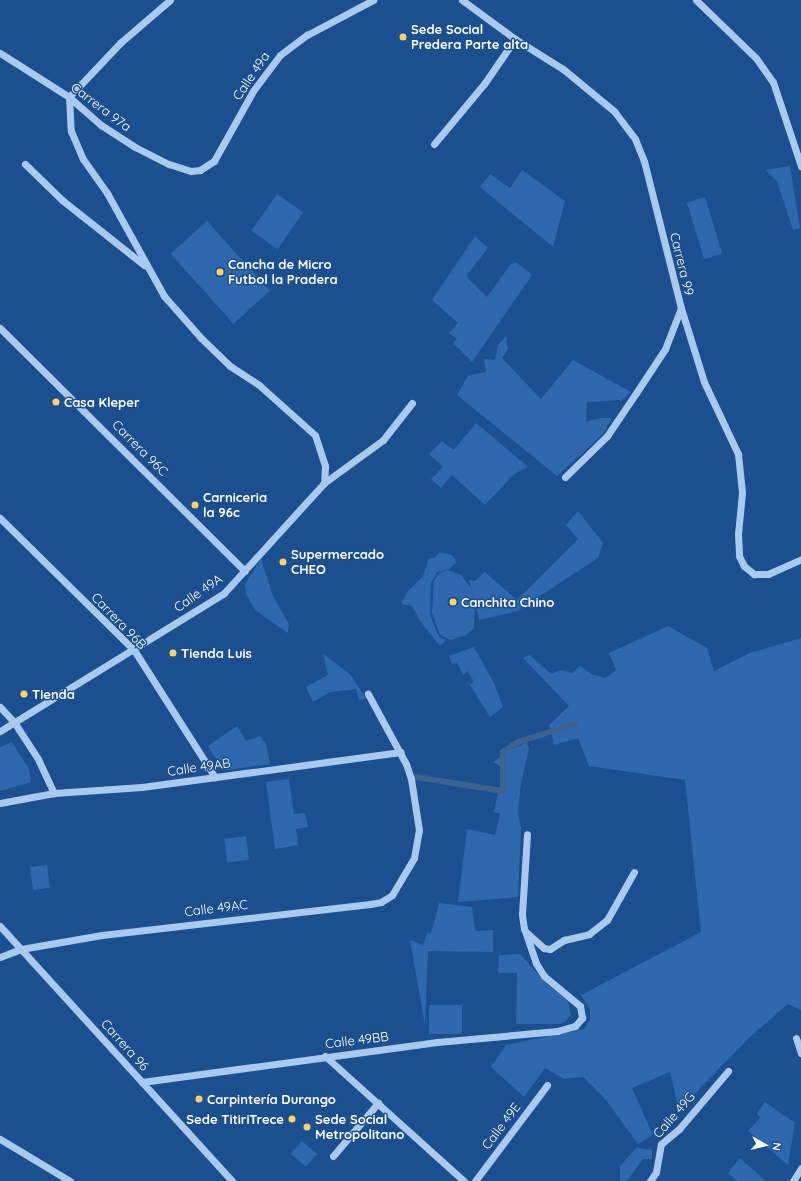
<!DOCTYPE html>
<html>
<head>
<meta charset="utf-8">
<style>
  body { margin:0 }
  #map { position:relative; width:801px; height:1181px; overflow:hidden; background:#1b4f8f; font-family:Quicksand,sans-serif }
  div>[style] { position:absolute }
  .green>* { inset:0; background:#2e69ad; transform-origin:0 0 }
  .stream>* { height:6px; margin:-3px; padding:0 3px; transform-origin:3px; border-radius:3px; background:#3c6290 }
  .minor>* { height:7px; margin:-3.5px; padding:0 3.5px; transform-origin:3.5px; border-radius:3.5px; background:#a9c9ee }
  .dots>* { width:11px; height:11px; translate:-50% -50%; box-sizing:border-box; border:2px solid #1b4f8f; border-radius:50% }
  span { translate:-50% -50%; white-space:nowrap; text-align:center; line-height:1.15; -webkit-text-stroke:3px #1b4f8f; paint-order:stroke }
  .poi-label { font-size:13px; color:#fff; font-weight:700 }
  .left { translate:0 -50%; text-align:left }
  .right { translate:-100% -50%; text-align:right }
  .street-label { font-size:13px; color:#fff }
  .north { position:absolute; left:745px; top:1125px; width:40px; height:40px; -webkit-text-stroke:3px #1b4f8f; paint-order:stroke; rotate:98deg; font-size:11px; font-weight:700; line-height:16px; text-align:center; color:#fff }
  .north::after { content:''; display:block; margin:auto; width:14px; height:18px; background:#fff; clip-path:polygon(50% 0,100% 100%,50% 72%,0 100%) }
</style>
</head>
<body>
<div id="map">
  <div class="green">
    <div style="clip-path:polygon(790px 166px,800px 228px,793px 230px,777px 181px,766px 170px)"></div>
    <div style="clip-path:polygon(522px 170px,565px 201px,553px 247px,480px 187px,490px 174px,510px 188px)"></div>
    <div style="left:277px;top:194px;width:32px;height:45px;rotate:35deg"></div>
    <div style="left:705px;top:197px;width:59px;height:19px;rotate:73deg"></div>
    <div style="left:207px;top:221px;width:94px;height:49px;rotate:48deg"></div>
    <div style="clip-path:polygon(475px 236px,488px 248px,466px 276px,487px 297px,510px 265px,516px 262px,532px 275px,472px 362px,453px 343px,457px 339px,449px 333px,458px 323px,432px 300px)"></div>
    <div style="clip-path:polygon(506px 336px,508px 349px,502px 358px,541px 399px,573px 360px,631px 392px,622px 400px,587px 402px,586px 422px,600px 418px,612px 418px,603px 434px,557px 476px,457px 395px,468px 376px,486px 372px,484px 359px,495px 360px,498px 345px)"></div>
    <div style="clip-path:polygon(476px 423px,528px 467px,514px 474px,485px 505px,452px 475px,441px 488px,431px 479px,443px 467px,429px 454px,442px 441px,454px 450px)"></div>
    <div style="clip-path:polygon(578px 511px,603px 543px,598px 558px,517px 611px,479px 620px,469px 580px,475px 581px,485px 572px,517px 600px,578px 539px,566px 525px)"></div>
    <div style="clip-path:polygon(440px 552px,452px 555px,456px 562px,449px 569px,437px 572px,431px 583px,430px 615px,439px 637px,446px 640px,440px 646px,420px 621px,412px 606px,401px 604px,407px 592px,423px 576px,429px 558px,434px 558px)"></div>
    <div style="clip-path:polygon(261px 559px,273px 596px,289px 624px,288px 633px,255px 610px,246px 594px,245px 584px)"></div>
    <div style="clip-path:polygon(447px 570px,461px 575px,471px 588px,475px 606px,474px 628px,466px 635px,451px 640px,440px 635px,432px 613px,434px 581px,438px 574px)"></div>
    <div style="clip-path:polygon(668px 626px,707px 648px,714px 671px,750px 653px,801px 638px,801px 1010px,788px 1004px,750px 1037px,679px 1110px,670px 1072px,632px 1088px,653px 1135px,638px 1144px,606px 1100px,583px 1077px,564px 1079px,545px 1068px,524px 1097px,491px 1067px,506px 1045px,584px 1029px,590px 1019px,590px 1009px,581px 995px,701px 932px,685px 780px,589px 766px,578px 738px,554px 745px,549px 725px,569px 706px,523px 658px,530px 655px,551px 674px,560px 670px,572px 673px,580px 666px,591px 674px,605px 678px,616px 670px,609px 653px)"></div>
    <div style="clip-path:polygon(474px 647px,494px 683px,503px 707px,490px 717px,470px 685px,474px 682px,468px 671px,463px 675px,457px 663px,452px 664px,449px 656px)"></div>
    <div style="clip-path:polygon(323px 654px,350px 674px,366px 699px,359px 700px,356px 689px,330px 692px,313px 702px,306px 687px,328px 675px)"></div>
    <div style="clip-path:polygon(237px 726px,246px 741px,260px 736px,266px 744px,270px 764px,228px 770px,222px 769px,208px 746px)"></div>
    <div style="clip-path:polygon(12px 742px,29px 769px,31px 782px,0 791px,0 747px)"></div>
    <div style="clip-path:polygon(527px 742px,529px 749px,521px 783px,518px 813px,521px 828px,518px 897px,458px 902px,467px 829px,495px 835px,500px 814px,494px 812px,498px 792px,505px 787px,505px 769px,493px 762px,510px 750px)"></div>
    <div style="clip-path:polygon(289px 779px,294px 814px,305px 813px,308px 827px,296px 829px,298px 845px,275px 849px,266px 782px)"></div>
    <div style="left:246px;top:836px;width:24px;height:22px;rotate:83deg"></div>
    <div style="left:47px;top:865px;width:23px;height:17px;rotate:83deg"></div>
    <div style="clip-path:polygon(439px 903px,472px 907px,475px 931px,493px 930px,493px 952px,428px 951px,425px 1025px,410px 940px,423px 945px,427px 933px,431px 934px)"></div>
    <div style="clip-path:polygon(520px 954px,547px 984px,568px 1001px,571px 1015px,566px 1021px,560px 1024px,516px 1024px,517px 973px,498px 973px,499px 955px)"></div>
    <div style="left:429px;top:1005px;width:33px;height:29px"></div>
    <div style="clip-path:polygon(765px 1102px,795px 1123px,788px 1165px,748px 1131px,760px 1118px,757px 1113px)"></div>
    <div style="left:302px;top:1141px;width:20px;height:17px;rotate:41deg"></div>
    <div style="clip-path:polygon(636px 1148px,652px 1150px,652px 1159px,643px 1159px,627px 1181px,620px 1181px,620px 1166px)"></div>
    <div style="clip-path:polygon(740px 1158px,766px 1181px,737px 1181px,728px 1173px)"></div>
  </div>
  <div class="stream">
    <div style="left:416px;top:777px;width:88px;rotate:9.1deg"></div>
    <div style="left:503px;top:791px;width:39px;rotate:-90deg"></div>
    <div style="left:503px;top:752px;width:18px;rotate:-34deg"></div>
    <div style="left:518px;top:742px;width:60px;rotate:-17.5deg"></div>
  </div>
  <div class="minor">
    <div style="left:170px;top:0;width:65px;rotate:139.4deg"></div>
    <div style="left:121px;top:42px;width:76px;rotate:133.4deg"></div>
    <div style="left:69px;top:97px;width:34px;rotate:87deg"></div>
    <div style="left:71px;top:131px;width:30px;rotate:67deg"></div>
    <div style="left:83px;top:159px;width:42px;rotate:54.8deg"></div>
    <div style="left:107px;top:193px;width:118px;rotate:61deg"></div>
    <div style="left:164px;top:296px;width:56px;rotate:48.6deg"></div>
    <div style="left:201px;top:338px;width:40px;rotate:44deg"></div>
    <div style="left:230px;top:366px;width:35px;rotate:33deg"></div>
    <div style="left:259px;top:385px;width:75px;rotate:41.8deg"></div>
    <div style="left:315px;top:435px;width:33px;rotate:72deg"></div>
    <div style="left:325px;top:466px;width:17px;rotate:93deg"></div>
    <div style="left:462px;top:0;width:66px;rotate:36.3deg"></div>
    <div style="left:515px;top:39px;width:57px;rotate:32deg"></div>
    <div style="left:563px;top:69px;width:66px;rotate:39.5deg"></div>
    <div style="left:614px;top:111px;width:35px;rotate:53deg"></div>
    <div style="left:635px;top:139px;width:24px;rotate:68deg"></div>
    <div style="left:644px;top:161px;width:152px;rotate:75.9deg"></div>
    <div style="left:681px;top:308px;width:77px;rotate:72.7deg"></div>
    <div style="left:704px;top:382px;width:80px;rotate:64.7deg"></div>
    <div style="left:738px;top:454px;width:39px;rotate:84deg"></div>
    <div style="left:742px;top:493px;width:41px;rotate:95.6deg"></div>
    <div style="left:738px;top:534px;width:22px;rotate:87deg"></div>
    <div style="left:739px;top:556px;width:11px;rotate:63deg"></div>
    <div style="left:744px;top:566px;width:13px;rotate:39deg"></div>
    <div style="left:754px;top:574px;width:14px"></div>
    <div style="left:768px;top:574px;width:36px;rotate:-24deg"></div>
    <div style="left:696px;top:0;width:83px;rotate:44deg"></div>
    <div style="left:756px;top:58px;width:29px;rotate:55deg"></div>
    <div style="left:773px;top:82px;width:89px;rotate:71.6deg"></div>
    <div style="left:0;top:53px;width:82px;rotate:32.5deg"></div>
    <div style="left:69px;top:97px;width:43px;rotate:41.2deg"></div>
    <div style="left:101px;top:125px;width:40px;rotate:32.9deg"></div>
    <div style="left:135px;top:147px;width:38px;rotate:27deg"></div>
    <div style="left:169px;top:164px;width:23px;rotate:18deg"></div>
    <div style="left:191px;top:171px;width:9px;rotate:-6deg"></div>
    <div style="left:200px;top:170px;width:17px;rotate:-33deg"></div>
    <div style="left:214px;top:161px;width:80px;rotate:-60.9deg"></div>
    <div style="left:253px;top:91px;width:45px;rotate:-53.1deg"></div>
    <div style="left:280px;top:55px;width:34px;rotate:-37deg"></div>
    <div style="left:307px;top:35px;width:75px;rotate:-27.9deg"></div>
    <div style="left:434px;top:144px;width:78px;rotate:-50.2deg"></div>
    <div style="left:484px;top:84px;width:55px;rotate:-55.4deg"></div>
    <div style="left:25px;top:164px;width:52px;rotate:44.2deg"></div>
    <div style="left:62px;top:200px;width:105px;rotate:38.4deg"></div>
    <div style="left:0;top:328px;width:345px;rotate:44.8deg"></div>
    <div style="left:565px;top:477px;width:59px;rotate:-44.3deg"></div>
    <div style="left:607px;top:436px;width:52px;rotate:-56deg"></div>
    <div style="left:636px;top:393px;width:53px;rotate:-56.6deg"></div>
    <div style="left:665px;top:349px;width:44px;rotate:-68.7deg"></div>
    <div style="left:0;top:518px;width:188px;rotate:44.6deg"></div>
    <div style="left:134px;top:650px;width:151px;rotate:57.5deg"></div>
    <div style="left:0;top:707px;width:21px;rotate:47deg"></div>
    <div style="left:14px;top:722px;width:44px;rotate:57deg"></div>
    <div style="left:38px;top:759px;width:38px;rotate:65deg"></div>
    <div style="left:0;top:731px;width:263px;rotate:-31.6deg"></div>
    <div style="left:224px;top:593px;width:149px;rotate:-47.7deg"></div>
    <div style="left:324px;top:483px;width:73px;rotate:-36.1deg"></div>
    <div style="left:383px;top:440px;width:47px;rotate:-51.9deg"></div>
    <div style="left:0;top:803px;width:55px;rotate:-10.5deg"></div>
    <div style="left:54px;top:793px;width:88px;rotate:-3.9deg"></div>
    <div style="left:142px;top:787px;width:261px;rotate:-7.7deg"></div>
    <div style="left:0;top:926px;width:345px;rotate:47.7deg"></div>
    <div style="left:526px;top:932px;width:24px;rotate:42deg"></div>
    <div style="left:544px;top:948px;width:6px;rotate:9deg"></div>
    <div style="left:550px;top:949px;width:17px;rotate:-33deg"></div>
    <div style="left:564px;top:940px;width:26px;rotate:-13deg"></div>
    <div style="left:589px;top:934px;width:23px;rotate:-38deg"></div>
    <div style="left:607px;top:920px;width:55px;rotate:-60.6deg"></div>
    <div style="left:0;top:957px;width:22px;rotate:-21deg"></div>
    <div style="left:21px;top:949px;width:82px;rotate:-9.8deg"></div>
    <div style="left:102px;top:935px;width:270px;rotate:-6.6deg"></div>
    <div style="left:370px;top:904px;width:11px;rotate:-10deg"></div>
    <div style="left:381px;top:902px;width:13px;rotate:-32deg"></div>
    <div style="left:392px;top:895px;width:43px;rotate:-59.3deg"></div>
    <div style="left:414px;top:858px;width:28px;rotate:-80deg"></div>
    <div style="left:419px;top:830px;width:52px;rotate:-98.9deg"></div>
    <div style="left:411px;top:779px;width:16px;rotate:-108deg"></div>
    <div style="left:406px;top:764px;width:80px;rotate:-118.5deg"></div>
    <div style="left:796px;top:1038px;width:16px;rotate:72deg"></div>
    <div style="left:325px;top:1056px;width:187px;rotate:42deg"></div>
    <div style="left:142px;top:1082px;width:298px;rotate:-7.7deg"></div>
    <div style="left:437px;top:1042px;width:121px;rotate:-5.2deg"></div>
    <div style="left:557px;top:1031px;width:19px;rotate:-16deg"></div>
    <div style="left:575px;top:1026px;width:11px;rotate:-49deg"></div>
    <div style="left:582px;top:1018px;width:12px;rotate:-99deg"></div>
    <div style="left:580px;top:1006px;width:47px;rotate:-140.2deg"></div>
    <div style="left:544px;top:976px;width:15px;rotate:-122deg"></div>
    <div style="left:536px;top:963px;width:36px;rotate:-109deg"></div>
    <div style="left:524px;top:929px;width:15px;rotate:-98deg"></div>
    <div style="left:522px;top:914px;width:80px;rotate:-86.4deg"></div>
    <div style="left:0;top:1139px;width:82px;rotate:31deg"></div>
    <div style="left:333px;top:1156px;width:70px;rotate:-49.7deg"></div>
    <div style="left:475px;top:1181px;width:120px;rotate:-53.1deg"></div>
    <div style="left:650px;top:1181px;width:11px;rotate:-56deg"></div>
    <div style="left:656px;top:1172px;width:28px;rotate:-80deg"></div>
    <div style="left:661px;top:1144px;width:23px;rotate:-40deg"></div>
    <div style="left:679px;top:1129px;width:76px;rotate:-49.8deg"></div>
    <div style="left:793px;top:1181px;width:15px;rotate:-58deg"></div>
  </div>
  <div class="dots">
    <div style="left:403px;top:37px;background:#ffd166"></div>
    <div style="left:220px;top:272px;background:#ffd166"></div>
    <div style="left:56px;top:402px;background:#ffd166"></div>
    <div style="left:195px;top:505px;background:#ffd166"></div>
    <div style="left:283px;top:562px;background:#ffd166"></div>
    <div style="left:453px;top:602px;background:#ffd166"></div>
    <div style="left:173px;top:653px;background:#ffd166"></div>
    <div style="left:24px;top:694px;background:#ffd166"></div>
    <div style="left:199px;top:1099px;background:#ffd166"></div>
    <div style="left:292px;top:1119px;background:#ffd166"></div>
    <div style="left:307px;top:1127px;background:#ffd166"></div>
  </div>
  <div class="poi-label">
    <span class="left" style="left:411px;top:37px">Sede Social<br>Predera Parte alta</span>
    <span class="left" style="left:228px;top:272px">Cancha de Micro<br>Futbol la Pradera</span>
    <span class="left" style="left:64px;top:402px">Casa Kleper</span>
    <span class="left" style="left:203px;top:505px">Carniceria<br>la 96c</span>
    <span class="left" style="left:291px;top:562px">Supermercado<br>CHEO</span>
    <span class="left" style="left:461px;top:602px">Canchita Chino</span>
    <span class="left" style="left:181px;top:653px">Tienda Luis</span>
    <span class="left" style="left:32px;top:694px">Tienda</span>
    <span class="left" style="left:207px;top:1099px">Carpintería Durango</span>
    <span class="right" style="left:284px;top:1119px">Sede TitiriTrece</span>
    <span class="left" style="left:315px;top:1127px">Sede Social<br>Metropolitano</span>
  </div>
  <div class="street-label">
    <span style="left:251px;top:76px;rotate:-56deg">Calle 49a</span>
    <span style="left:101px;top:107px;rotate:37deg">Carrera 97a</span>
    <span style="left:682px;top:264px;rotate:76deg">Carrera 99</span>
    <span style="left:140px;top:448px;rotate:45deg">Carrera 96C</span>
    <span style="left:198px;top:593px;rotate:-35deg">Calle 49A</span>
    <span style="left:119px;top:621px;rotate:46deg">Carrera 96B</span>
    <span style="left:199px;top:767px;rotate:-8deg">Calle 49AB</span>
    <span style="left:216px;top:908px;rotate:-7deg">Calle 49AC</span>
    <span style="left:357px;top:1040px;rotate:-7deg">Calle 49BB</span>
    <span style="left:125px;top:1045px;rotate:48deg">Carrera 96</span>
    <span style="left:674px;top:1115px;rotate:-49deg">Calle 49G</span>
    <span style="left:501px;top:1126px;rotate:-53deg">Calle 49E</span>
  </div>
  <div class="north">N</div>
</div>
</body>
</html>
